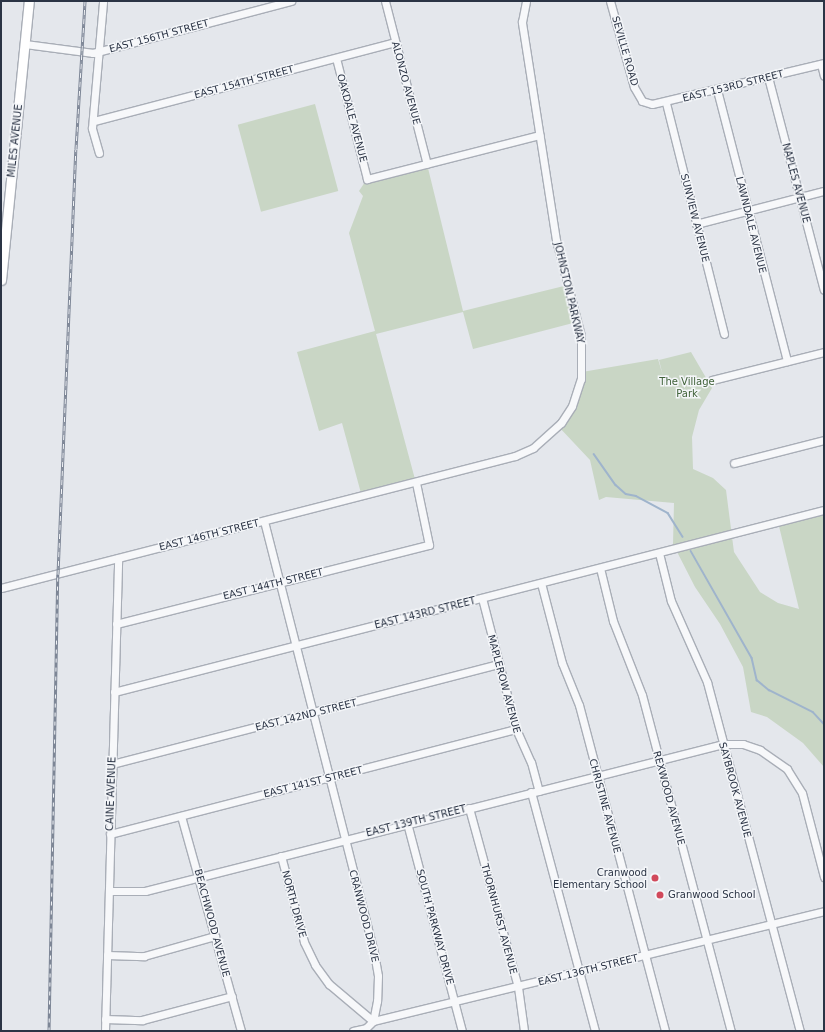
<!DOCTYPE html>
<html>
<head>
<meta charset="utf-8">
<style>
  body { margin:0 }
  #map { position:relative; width:825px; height:1032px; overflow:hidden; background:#e4e7ec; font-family:"DejaVu Sans",sans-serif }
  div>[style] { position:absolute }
  .green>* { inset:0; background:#c9d6c5; transform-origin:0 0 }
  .stream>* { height:1.5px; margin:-0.75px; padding:0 0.75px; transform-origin:0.75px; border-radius:0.75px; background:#9fb4cc }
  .roads { filter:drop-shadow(1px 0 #a9aeb7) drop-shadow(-1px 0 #a9aeb7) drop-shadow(0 1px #a9aeb7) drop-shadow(0 -1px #a9aeb7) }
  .minor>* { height:7px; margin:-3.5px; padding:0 3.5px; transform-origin:3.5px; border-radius:3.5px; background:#f7f8fa }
  .major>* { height:9px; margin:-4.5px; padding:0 4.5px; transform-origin:4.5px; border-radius:4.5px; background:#fff }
  .rail>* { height:3px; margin-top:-1.5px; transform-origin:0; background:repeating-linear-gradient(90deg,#f4f6f9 0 4.5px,#7d8696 0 9px); box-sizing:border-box; border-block:1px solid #7d8696 }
  .dots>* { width:11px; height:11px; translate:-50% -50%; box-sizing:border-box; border:2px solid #f4f6f9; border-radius:50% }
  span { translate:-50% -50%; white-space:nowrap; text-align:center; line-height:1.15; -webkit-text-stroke:3px #f4f6f9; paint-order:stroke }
  .street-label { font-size:10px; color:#2b3445 }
  .park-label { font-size:10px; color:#3f6138 }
  .poi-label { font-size:10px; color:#2b3445 }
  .right { translate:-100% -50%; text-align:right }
  .left { translate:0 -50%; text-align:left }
  .frame { position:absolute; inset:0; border:2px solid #2b3445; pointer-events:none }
</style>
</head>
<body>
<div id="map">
  <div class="green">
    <div style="left:315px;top:104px;width:90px;height:80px;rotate:75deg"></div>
    <div style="clip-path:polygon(427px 164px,463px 311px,564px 286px,573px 323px,473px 349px,463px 312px,376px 334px,416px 483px,362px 497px,342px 423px,319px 431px,297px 352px,375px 331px,349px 233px,363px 196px,359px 191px,367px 179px)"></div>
    <div style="clip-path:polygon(691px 352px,712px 388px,699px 410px,692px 437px,693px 469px,713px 478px,726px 490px,734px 552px,760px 592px,778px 603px,799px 609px,778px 522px,824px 510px,824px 767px,803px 743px,767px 717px,751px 712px,743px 667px,720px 624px,695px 587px,673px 544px,674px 503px,606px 497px,599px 500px,590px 460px,558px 426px,572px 406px,582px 372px,658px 359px,663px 376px,659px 360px)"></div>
  </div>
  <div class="stream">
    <div style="left:594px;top:454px;width:38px;rotate:55deg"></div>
    <div style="left:616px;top:485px;width:13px;rotate:42deg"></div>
    <div style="left:626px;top:494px;width:10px;rotate:11deg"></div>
    <div style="left:636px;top:496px;width:36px;rotate:28deg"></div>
    <div style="left:668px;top:513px;width:28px;rotate:58deg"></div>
    <div style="left:691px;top:551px;width:123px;rotate:60.3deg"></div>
    <div style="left:752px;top:658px;width:23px;rotate:77deg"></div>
    <div style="left:757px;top:680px;width:16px;rotate:40deg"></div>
    <div style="left:769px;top:690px;width:49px;rotate:26.6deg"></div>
    <div style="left:813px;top:712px;width:16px;rotate:47deg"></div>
  </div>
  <div class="roads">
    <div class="minor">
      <div style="left:385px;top:1px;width:168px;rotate:75.6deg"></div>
      <div style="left:610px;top:1px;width:89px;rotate:74.4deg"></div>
      <div style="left:634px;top:87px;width:16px;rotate:60deg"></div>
      <div style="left:642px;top:101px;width:10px;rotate:17deg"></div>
      <div style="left:652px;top:104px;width:177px;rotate:-13.4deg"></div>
      <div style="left:25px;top:44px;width:69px;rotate:7.5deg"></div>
      <div style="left:93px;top:53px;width:205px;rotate:-14.7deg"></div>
      <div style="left:336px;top:58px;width:125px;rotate:75.6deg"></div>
      <div style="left:367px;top:179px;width:178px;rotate:-14.3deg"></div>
      <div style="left:821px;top:64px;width:12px;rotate:76deg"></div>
      <div style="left:768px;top:77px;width:220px;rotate:75.3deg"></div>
      <div style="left:717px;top:90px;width:280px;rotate:75.5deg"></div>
      <div style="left:666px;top:103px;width:238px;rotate:75.9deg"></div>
      <div style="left:94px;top:121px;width:311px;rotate:-14.7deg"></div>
      <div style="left:99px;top:153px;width:26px;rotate:-106deg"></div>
      <div style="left:92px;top:128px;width:127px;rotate:-85deg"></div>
      <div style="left:696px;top:224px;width:132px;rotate:-14.5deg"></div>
      <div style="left:712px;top:380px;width:115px;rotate:-14deg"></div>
      <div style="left:734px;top:463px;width:93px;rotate:-14.3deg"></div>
      <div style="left:264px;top:521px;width:446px;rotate:75.7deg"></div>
      <div style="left:374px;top:953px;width:23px;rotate:80deg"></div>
      <div style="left:378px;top:976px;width:25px;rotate:92deg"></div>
      <div style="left:377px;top:1001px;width:20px;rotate:101deg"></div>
      <div style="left:659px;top:553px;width:49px;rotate:76deg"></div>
      <div style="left:671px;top:601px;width:89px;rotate:66deg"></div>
      <div style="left:707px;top:682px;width:361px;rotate:75.1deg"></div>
      <div style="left:600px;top:568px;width:55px;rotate:76.2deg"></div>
      <div style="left:613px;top:621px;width:79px;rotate:68.6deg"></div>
      <div style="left:642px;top:695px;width:348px;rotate:75.2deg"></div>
      <div style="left:541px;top:583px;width:83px;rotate:75.3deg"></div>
      <div style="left:562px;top:663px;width:45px;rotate:68deg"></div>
      <div style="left:579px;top:705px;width:337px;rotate:75.2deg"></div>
      <div style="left:1px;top:588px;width:531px;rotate:-14.4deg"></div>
      <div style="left:515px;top:456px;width:20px;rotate:-24deg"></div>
      <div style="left:533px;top:448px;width:38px;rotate:-42deg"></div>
      <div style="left:561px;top:423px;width:20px;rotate:-57deg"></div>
      <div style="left:572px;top:406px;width:28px;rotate:-72deg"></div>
      <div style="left:581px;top:379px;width:43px;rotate:-90deg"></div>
      <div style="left:581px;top:336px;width:99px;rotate:-104.6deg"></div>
      <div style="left:556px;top:240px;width:221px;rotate:-98.9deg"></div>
      <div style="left:522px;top:22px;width:21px;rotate:-79deg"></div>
      <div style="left:482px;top:598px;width:135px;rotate:75.5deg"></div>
      <div style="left:516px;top:729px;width:36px;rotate:66deg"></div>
      <div style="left:531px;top:762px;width:30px;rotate:75deg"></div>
      <div style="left:116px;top:624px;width:323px;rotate:-14.2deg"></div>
      <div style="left:429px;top:545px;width:63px;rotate:-101.8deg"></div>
      <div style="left:114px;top:692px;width:733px;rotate:-14.38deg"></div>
      <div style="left:112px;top:764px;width:400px;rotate:-14.5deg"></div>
      <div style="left:531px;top:792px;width:247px;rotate:75deg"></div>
      <div style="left:469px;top:808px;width:186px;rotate:74.7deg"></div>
      <div style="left:518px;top:987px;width:44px;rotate:82.2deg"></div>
      <div style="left:181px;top:816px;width:223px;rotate:74.4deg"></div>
      <div style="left:407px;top:823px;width:215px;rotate:75.2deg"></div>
      <div style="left:110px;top:834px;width:419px;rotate:-14.5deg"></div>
      <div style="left:281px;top:856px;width:89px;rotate:75deg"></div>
      <div style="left:304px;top:942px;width:25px;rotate:64deg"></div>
      <div style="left:315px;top:965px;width:24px;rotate:54deg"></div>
      <div style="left:329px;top:984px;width:57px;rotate:40.1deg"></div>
      <div style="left:109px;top:891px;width:36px"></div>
      <div style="left:145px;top:891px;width:596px;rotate:-14.27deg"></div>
      <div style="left:723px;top:744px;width:20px"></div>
      <div style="left:743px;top:744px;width:18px;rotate:19deg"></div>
      <div style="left:760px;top:750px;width:33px;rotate:35deg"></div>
      <div style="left:787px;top:769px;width:28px;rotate:58deg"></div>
      <div style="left:802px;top:793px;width:87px;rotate:75.3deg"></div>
      <div style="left:107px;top:955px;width:37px;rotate:2deg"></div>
      <div style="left:144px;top:956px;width:74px;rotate:-15.7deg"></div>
      <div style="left:105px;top:1019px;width:37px;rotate:2deg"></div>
      <div style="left:142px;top:1020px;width:93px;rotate:-14.9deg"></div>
      <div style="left:105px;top:1031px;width:473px;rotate:-88.4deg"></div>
      <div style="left:353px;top:1031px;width:13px;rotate:-13deg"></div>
      <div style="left:366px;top:1028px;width:10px;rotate:-45deg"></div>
      <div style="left:373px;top:1021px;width:464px;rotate:-13.7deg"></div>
    </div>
    <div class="major">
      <div style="left:1px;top:280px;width:280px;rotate:-84.3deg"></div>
    </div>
  </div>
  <div class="rail">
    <div style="left:49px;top:1031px;width:457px;rotate:-88.9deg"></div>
    <div style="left:58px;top:574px;width:425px;rotate:-87.6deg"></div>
    <div style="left:76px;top:149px;width:148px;rotate:-86.5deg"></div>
  </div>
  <div class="dots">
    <div style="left:655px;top:878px;background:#d1495b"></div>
    <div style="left:660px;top:895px;background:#d1495b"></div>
  </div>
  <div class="street-label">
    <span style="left:159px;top:36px;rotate:-15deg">EAST 156TH STREET</span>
    <span style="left:625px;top:51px;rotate:74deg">SEVILLE ROAD</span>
    <span style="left:244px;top:82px;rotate:-15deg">EAST 154TH STREET</span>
    <span style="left:406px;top:83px;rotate:75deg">ALONZO AVENUE</span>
    <span style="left:733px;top:86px;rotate:-14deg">EAST 153RD STREET</span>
    <span style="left:352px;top:118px;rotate:75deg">OAKDALE AVENUE</span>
    <span style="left:15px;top:141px;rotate:-84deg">MILES AVENUE</span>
    <span style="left:796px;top:183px;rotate:75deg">NAPLES AVENUE</span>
    <span style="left:695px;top:218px;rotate:76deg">SUNVIEW AVENUE</span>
    <span style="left:751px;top:225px;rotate:76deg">LAWNDALE AVENUE</span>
    <span style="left:569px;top:293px;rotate:77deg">JOHNSTON PARKWAY</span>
    <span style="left:209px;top:535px;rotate:-14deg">EAST 146TH STREET</span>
    <span style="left:273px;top:584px;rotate:-14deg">EAST 144TH STREET</span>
    <span style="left:425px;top:613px;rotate:-14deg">EAST 143RD STREET</span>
    <span style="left:504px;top:684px;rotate:75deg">MAPLEROW AVENUE</span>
    <span style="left:306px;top:715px;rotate:-14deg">EAST 142ND STREET</span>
    <span style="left:313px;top:782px;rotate:-14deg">EAST 141ST STREET</span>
    <span style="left:735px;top:790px;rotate:75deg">SAYBROOK AVENUE</span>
    <span style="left:111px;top:794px;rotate:-88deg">CAINE AVENUE</span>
    <span style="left:669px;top:798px;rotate:75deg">REXWOOD AVENUE</span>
    <span style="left:605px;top:806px;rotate:75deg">CHRISTINE AVENUE</span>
    <span style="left:416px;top:821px;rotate:-14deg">EAST 139TH STREET</span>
    <span style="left:294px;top:904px;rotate:75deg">NORTH DRIVE</span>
    <span style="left:364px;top:916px;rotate:76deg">CRANWOOD DRIVE</span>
    <span style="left:499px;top:919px;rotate:75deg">THORNHURST AVENUE</span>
    <span style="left:212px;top:923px;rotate:75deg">BEACHWOOD AVENUE</span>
    <span style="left:435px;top:927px;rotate:75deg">SOUTH PARKWAY DRIVE</span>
    <span style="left:588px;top:970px;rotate:-14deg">EAST 136TH STREET</span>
  </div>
  <div class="park-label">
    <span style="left:687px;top:387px">The Village<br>Park</span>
  </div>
  <div class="poi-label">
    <span class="right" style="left:647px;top:878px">Cranwood<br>Elementary School</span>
    <span class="left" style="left:668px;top:895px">Granwood School</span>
  </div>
  <div class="frame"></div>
</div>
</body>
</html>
